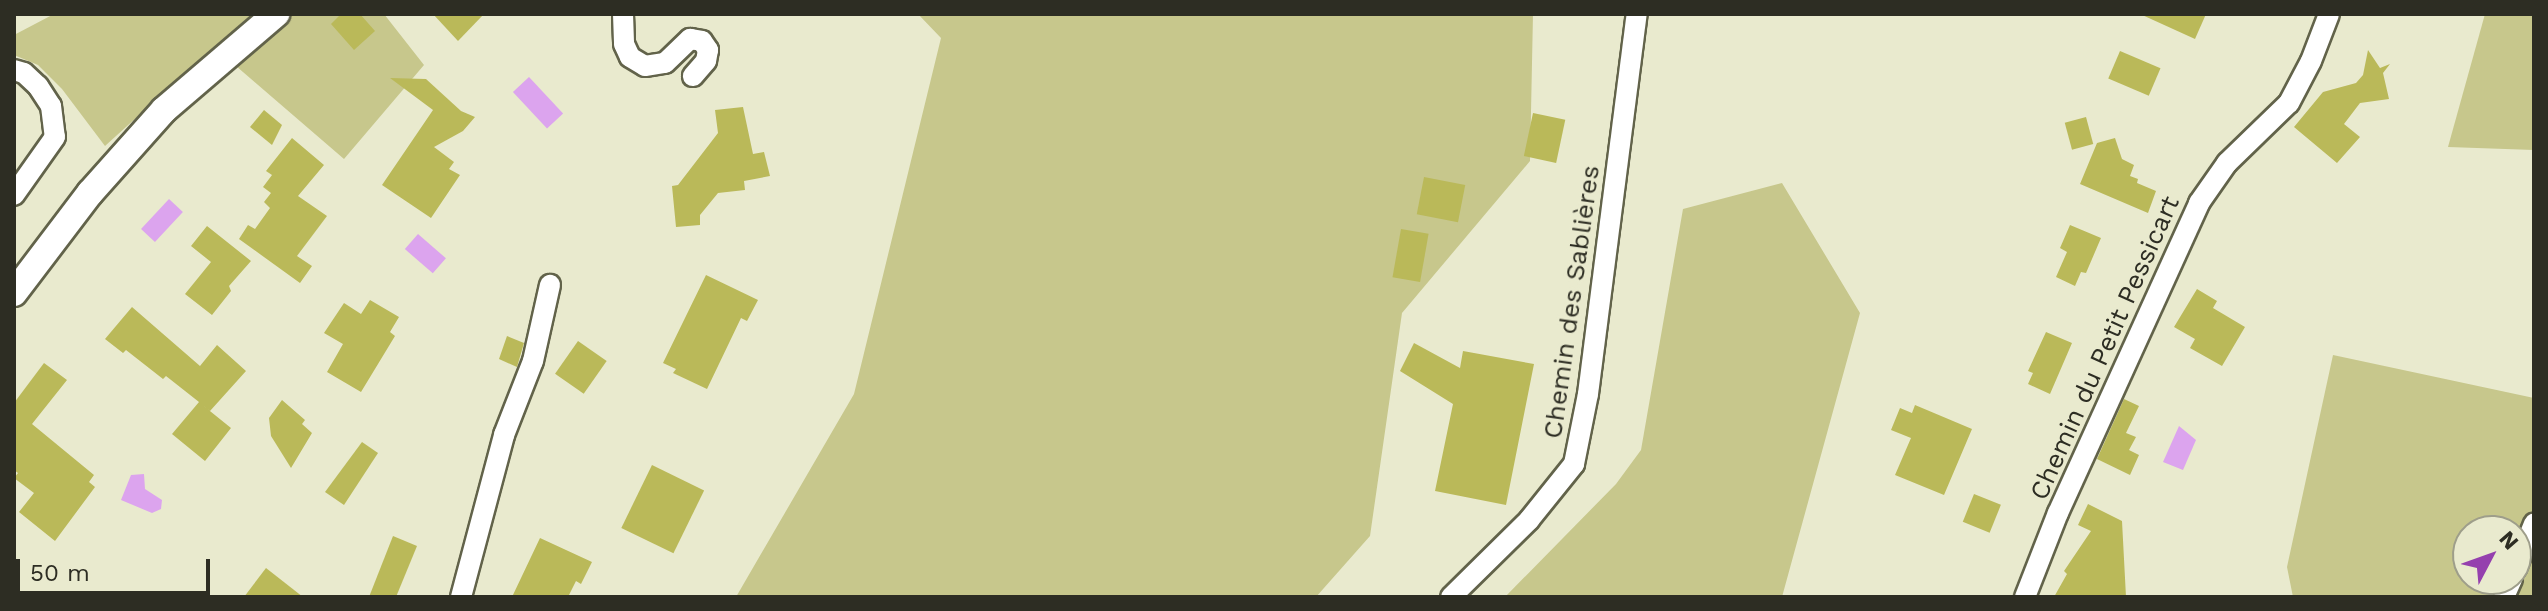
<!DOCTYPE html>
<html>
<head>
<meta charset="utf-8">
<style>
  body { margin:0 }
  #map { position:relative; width:2548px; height:611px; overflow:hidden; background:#e9eace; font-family:"Work Sans",sans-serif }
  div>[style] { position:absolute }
  .green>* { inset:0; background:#c7c78c }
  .water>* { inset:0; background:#dca4ee; transform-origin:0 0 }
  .building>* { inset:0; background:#bab959; transform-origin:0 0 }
  .roads { filter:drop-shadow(2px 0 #62634a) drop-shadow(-2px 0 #62634a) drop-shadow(0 2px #62634a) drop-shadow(0 -2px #62634a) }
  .minor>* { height:20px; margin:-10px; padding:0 10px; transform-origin:10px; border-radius:10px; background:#fff }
  .tertiary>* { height:26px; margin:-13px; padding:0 13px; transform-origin:13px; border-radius:13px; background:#fff }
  span { translate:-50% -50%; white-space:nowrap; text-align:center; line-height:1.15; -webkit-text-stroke:6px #e9eace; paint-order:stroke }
  .street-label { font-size:26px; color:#2d2d23 }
  .frame { position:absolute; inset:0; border:16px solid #2d2d23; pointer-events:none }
  .north { position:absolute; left:2452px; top:515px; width:80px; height:80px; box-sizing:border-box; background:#e9eace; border:2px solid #9e9e8a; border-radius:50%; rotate:49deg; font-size:22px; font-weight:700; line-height:32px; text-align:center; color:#2d2d23 }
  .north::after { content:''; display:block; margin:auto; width:28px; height:36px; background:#9540ae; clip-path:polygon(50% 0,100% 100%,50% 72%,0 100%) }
  .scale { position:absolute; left:16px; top:559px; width:194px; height:36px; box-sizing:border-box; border:4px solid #2d2d23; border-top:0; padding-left:10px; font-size:24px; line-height:28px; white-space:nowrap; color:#2d2d23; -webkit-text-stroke:6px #e9eace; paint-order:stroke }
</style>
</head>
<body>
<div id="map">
  <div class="green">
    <div style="clip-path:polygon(54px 14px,384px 14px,424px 65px,344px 159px,214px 47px,105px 146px,62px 89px,38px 65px,14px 55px,14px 35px)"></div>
    <div style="clip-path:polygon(918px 14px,1533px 14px,1530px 161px,1402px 313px,1370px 536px,1316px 597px,736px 597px,854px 394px,941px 38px)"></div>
    <div style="clip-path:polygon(2485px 14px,2534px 14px,2534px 150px,2448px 147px)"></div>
    <div style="clip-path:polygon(1782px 183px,1860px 313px,1782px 597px,1505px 597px,1616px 484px,1641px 450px,1683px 209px)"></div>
    <div style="clip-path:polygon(evenodd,2333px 355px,2534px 398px,2534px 597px,2293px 597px,2287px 567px,2333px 355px,2468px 531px,2516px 531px,2516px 579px,2468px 579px,2468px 531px)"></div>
  </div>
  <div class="water">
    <div style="left:529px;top:77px;width:50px;height:22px;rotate:47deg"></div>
    <div style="left:169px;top:199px;width:19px;height:41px;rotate:43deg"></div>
    <div style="left:418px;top:234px;width:37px;height:20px;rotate:41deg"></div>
    <div style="clip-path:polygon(2179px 426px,2196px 440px,2183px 470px,2163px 462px)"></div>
    <div style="clip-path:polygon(144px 474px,145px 489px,162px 500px,161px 509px,152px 513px,121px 500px,131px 475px)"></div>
  </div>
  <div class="building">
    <div style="clip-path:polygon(341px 14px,360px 14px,375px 31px,354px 50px,331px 24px)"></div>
    <div style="clip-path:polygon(433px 14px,484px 14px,458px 41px)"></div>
    <div style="clip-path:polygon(2140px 14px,2206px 14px,2195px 39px)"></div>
    <div style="clip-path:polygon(2368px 50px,2380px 68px,2390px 64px,2383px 73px,2389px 99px,2360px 103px,2344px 124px,2360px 137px,2337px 163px,2294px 127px,2323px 92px,2356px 83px,2363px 75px)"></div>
    <div style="left:2120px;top:51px;width:44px;height:30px;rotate:23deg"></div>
    <div style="clip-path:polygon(390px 78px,426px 79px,461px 111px,475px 117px,463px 131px,434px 147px,454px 162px,449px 169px,460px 175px,431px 218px,382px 185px,433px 110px)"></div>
    <div style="clip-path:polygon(743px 107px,753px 154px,764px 152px,770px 176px,744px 181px,745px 190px,718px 193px,700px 215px,700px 225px,676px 227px,672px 186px,678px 185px,718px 133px,715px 110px)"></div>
    <div style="clip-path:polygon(264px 110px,282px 125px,272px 145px,250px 127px)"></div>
    <div style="left:1533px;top:113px;width:33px;height:44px;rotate:12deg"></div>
    <div style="left:2086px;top:117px;width:28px;height:22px;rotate:75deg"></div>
    <div style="clip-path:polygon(292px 138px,324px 165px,298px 196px,327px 216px,297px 256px,312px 266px,300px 283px,239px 239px,248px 225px,255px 229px,270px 208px,264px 202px,271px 193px,263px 187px,272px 175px,266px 171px)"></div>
    <div style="clip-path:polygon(2115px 138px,2122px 159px,2134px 165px,2130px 176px,2138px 179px,2137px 183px,2156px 191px,2148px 213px,2080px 184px,2097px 143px)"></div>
    <div style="left:1424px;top:177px;width:42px;height:38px;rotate:11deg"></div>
    <div style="clip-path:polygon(2070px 225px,2101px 238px,2086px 273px,2081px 272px,2075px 286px,2056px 277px,2067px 252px,2060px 248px)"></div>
    <div style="clip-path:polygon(207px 226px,251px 261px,229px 286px,231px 291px,212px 315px,185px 294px,211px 262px,191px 246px)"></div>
    <div style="left:1401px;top:229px;width:28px;height:49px;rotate:10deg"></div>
    <div style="clip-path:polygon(706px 275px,758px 300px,747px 321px,741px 318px,707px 389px,673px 373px,676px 369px,663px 363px)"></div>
    <div style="clip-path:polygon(2197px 289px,2217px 301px,2213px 308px,2245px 327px,2222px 366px,2190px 348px,2195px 339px,2174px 327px)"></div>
    <div style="clip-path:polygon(370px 300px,399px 317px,390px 332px,395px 336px,361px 392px,327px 372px,343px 344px,324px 333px,344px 303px,361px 314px)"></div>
    <div style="clip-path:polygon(132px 307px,200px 366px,217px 345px,246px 371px,210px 411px,200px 403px,231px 428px,205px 461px,172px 434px,199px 402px,166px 376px,163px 379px,126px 350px,123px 353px,105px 339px)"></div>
    <div style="clip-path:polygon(2046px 332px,2072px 343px,2050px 394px,2028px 384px,2033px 373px,2028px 371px)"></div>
    <div style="clip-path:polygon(507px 336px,524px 343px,517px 367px,499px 359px)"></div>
    <div style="left:578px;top:341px;width:35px;height:40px;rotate:35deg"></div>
    <div style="clip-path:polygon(1414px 343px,1460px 368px,1463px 351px,1534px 364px,1506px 505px,1435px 491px,1453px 404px,1400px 371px)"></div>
    <div style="clip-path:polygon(44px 363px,67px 380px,32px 424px,94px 475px,89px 482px,95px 487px,55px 541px,19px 512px,34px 493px,14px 478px,18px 473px,14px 470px,14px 403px)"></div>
    <div style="clip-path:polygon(2124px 399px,2139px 406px,2126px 433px,2136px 437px,2129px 450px,2139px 455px,2130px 475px,2097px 459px)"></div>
    <div style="clip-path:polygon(282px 400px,305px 420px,302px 424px,312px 433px,291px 468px,271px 436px,269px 418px)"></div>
    <div style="clip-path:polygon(1915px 405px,1972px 429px,1944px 495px,1895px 475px,1911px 438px,1891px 430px,1900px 408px,1912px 413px)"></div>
    <div style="clip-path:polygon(362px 442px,378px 453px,344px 505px,325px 492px)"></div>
    <div style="left:652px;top:465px;width:58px;height:70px;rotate:26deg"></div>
    <div style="left:1974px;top:494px;width:29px;height:30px;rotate:22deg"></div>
    <div style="clip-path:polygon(2088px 504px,2122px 521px,2126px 597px,2054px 597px,2067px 574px,2064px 571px,2091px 531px,2078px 525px)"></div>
    <div style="clip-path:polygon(393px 536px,417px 546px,396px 597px,369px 597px)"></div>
    <div style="clip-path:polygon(540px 538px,592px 562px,581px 584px,576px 581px,568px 597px,512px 597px)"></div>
    <div style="clip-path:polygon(266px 568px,303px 597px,244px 597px)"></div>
  </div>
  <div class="roads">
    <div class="minor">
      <div style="left:623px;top:14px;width:30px;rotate:88deg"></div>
      <div style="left:624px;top:44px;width:14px;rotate:65deg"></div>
      <div style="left:630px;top:57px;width:17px;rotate:31deg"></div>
      <div style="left:645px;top:66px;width:20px;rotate:-9deg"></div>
      <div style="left:665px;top:63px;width:35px;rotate:-44deg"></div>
      <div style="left:690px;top:39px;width:12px;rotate:9deg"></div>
      <div style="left:702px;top:41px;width:11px;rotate:56deg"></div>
      <div style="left:708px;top:50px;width:11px;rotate:100deg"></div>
      <div style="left:706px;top:61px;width:20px;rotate:131deg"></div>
      <div style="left:14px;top:70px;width:10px;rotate:17deg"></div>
      <div style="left:24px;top:73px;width:19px;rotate:43deg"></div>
      <div style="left:38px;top:86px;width:24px;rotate:57deg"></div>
      <div style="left:51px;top:106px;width:31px;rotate:83deg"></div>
      <div style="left:55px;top:137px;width:71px;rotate:125.3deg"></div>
      <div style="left:2516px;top:568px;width:48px;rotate:-67.8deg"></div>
      <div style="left:461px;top:597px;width:168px;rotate:-75.1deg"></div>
      <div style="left:504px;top:435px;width:79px;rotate:-68.6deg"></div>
      <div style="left:533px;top:361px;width:78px;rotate:-77.4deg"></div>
      <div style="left:1451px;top:597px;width:110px;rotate:-44.6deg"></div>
      <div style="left:1529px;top:520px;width:72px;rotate:-51.2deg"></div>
      <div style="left:1574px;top:464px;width:71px;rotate:-78.7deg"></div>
      <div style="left:1588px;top:394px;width:383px;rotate:-82.7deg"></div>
      <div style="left:2025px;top:597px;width:90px;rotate:-68.6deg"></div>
      <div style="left:2058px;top:513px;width:341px;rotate:-65.5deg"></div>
      <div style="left:2199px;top:203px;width:49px;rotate:-55deg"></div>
      <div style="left:2227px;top:163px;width:86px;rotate:-44.1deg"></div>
      <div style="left:2289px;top:103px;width:47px;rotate:-62.4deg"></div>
      <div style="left:2311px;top:61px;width:50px;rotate:-69deg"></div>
      <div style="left:2504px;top:597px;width:20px;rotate:-66deg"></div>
    </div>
    <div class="tertiary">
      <div style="left:14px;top:293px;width:126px;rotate:-52.8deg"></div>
      <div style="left:90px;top:193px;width:111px;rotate:-48.3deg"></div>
      <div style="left:164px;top:110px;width:148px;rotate:-40.6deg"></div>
    </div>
  </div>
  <div class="street-label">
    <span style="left:1572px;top:302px;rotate:-82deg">Chemin des Sablières</span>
    <span style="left:2105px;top:348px;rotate:-66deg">Chemin du Petit Pessicart</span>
  </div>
  <div class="frame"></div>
  <div class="north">N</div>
  <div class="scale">50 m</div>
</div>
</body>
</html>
